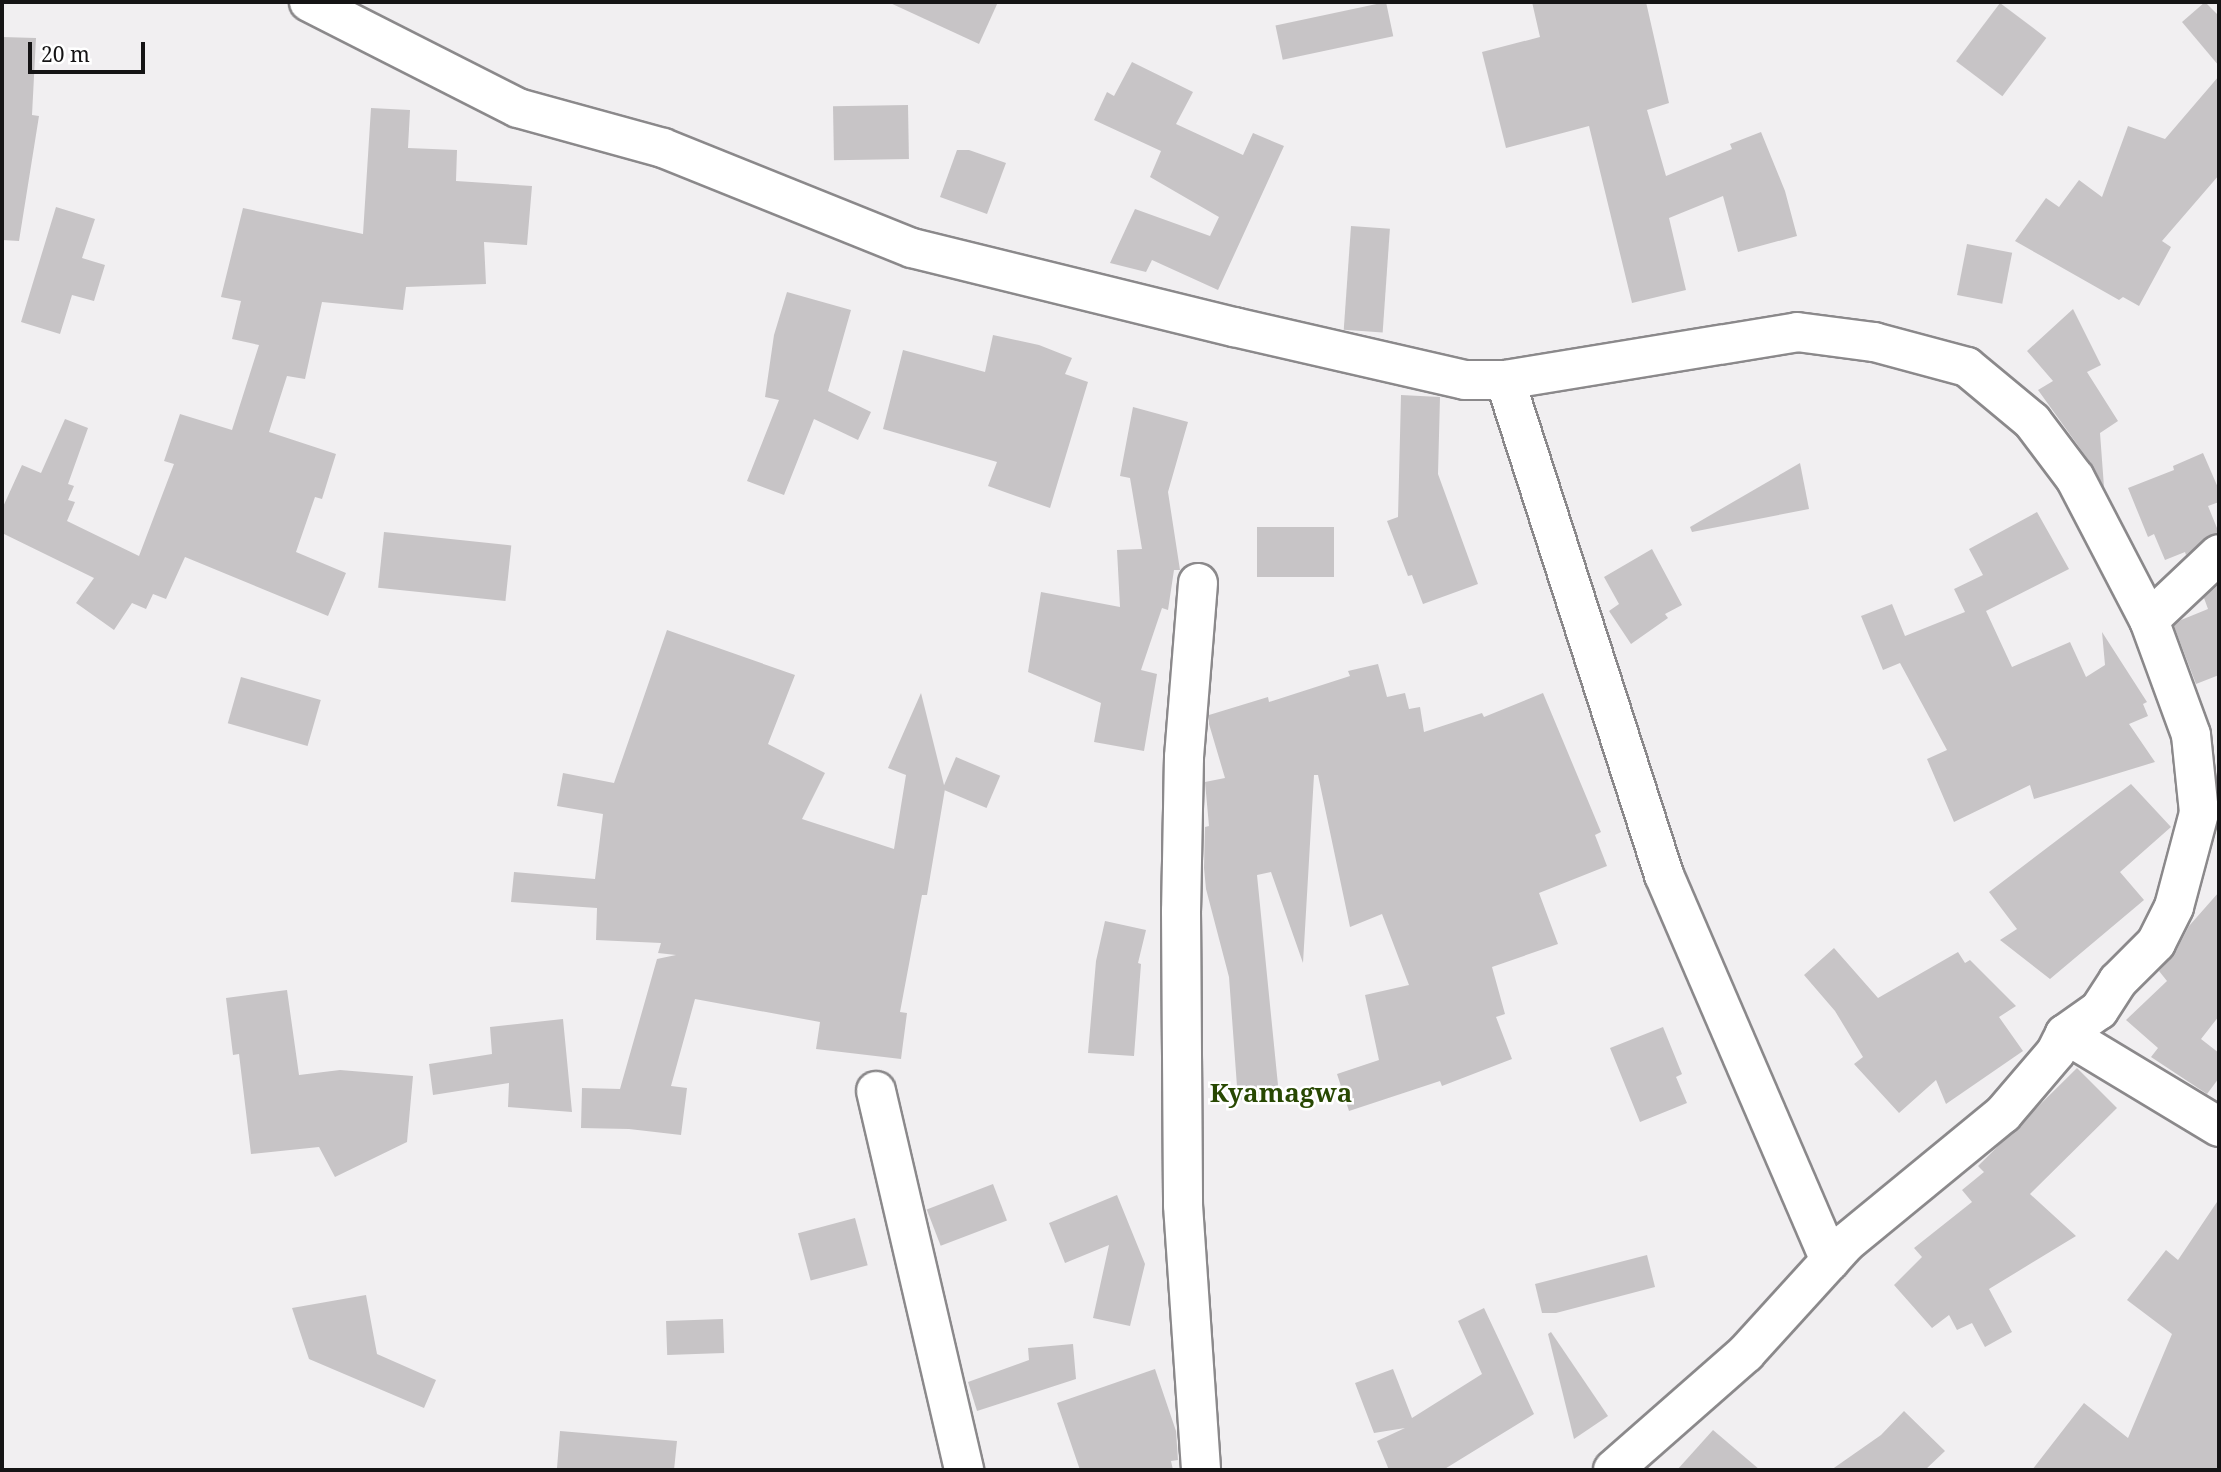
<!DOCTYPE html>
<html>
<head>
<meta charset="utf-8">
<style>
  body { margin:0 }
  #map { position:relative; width:2221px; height:1472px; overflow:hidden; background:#f1eff1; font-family:"Noto Serif",serif }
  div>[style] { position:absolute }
  .building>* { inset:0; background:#c7c4c6; transform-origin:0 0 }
  .roads { filter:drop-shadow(2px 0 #8b898b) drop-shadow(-2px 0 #8b898b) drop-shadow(0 2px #8b898b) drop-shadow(0 -2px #8b898b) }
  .minor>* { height:38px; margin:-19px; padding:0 19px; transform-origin:19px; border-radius:19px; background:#fff }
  span { translate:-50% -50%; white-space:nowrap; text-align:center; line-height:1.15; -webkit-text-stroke:5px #fff; paint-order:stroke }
  .quarter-label { font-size:26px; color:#284802; font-weight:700 }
  .frame { position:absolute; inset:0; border:4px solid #151415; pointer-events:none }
  .scale { position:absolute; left:28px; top:42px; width:117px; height:32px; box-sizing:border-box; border:4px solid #151415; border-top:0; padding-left:9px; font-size:21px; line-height:24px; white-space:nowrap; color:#151415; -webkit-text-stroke:5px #fff; paint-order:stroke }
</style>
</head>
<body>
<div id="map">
  <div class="building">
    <div style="clip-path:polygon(888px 2px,998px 2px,979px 44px)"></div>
    <div style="left:1386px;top:2px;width:35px;height:113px;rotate:78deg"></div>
    <div style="clip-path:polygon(1532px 2px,1646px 2px,1669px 103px,1647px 110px,1666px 176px,1732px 149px,1730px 144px,1761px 132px,1785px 191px,1797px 236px,1738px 252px,1723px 196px,1669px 218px,1686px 290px,1632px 303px,1589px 126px,1506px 148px,1482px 52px,1540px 37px)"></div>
    <div style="clip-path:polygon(2205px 2px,2219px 16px,2219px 66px,2182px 22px)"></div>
    <div style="left:2000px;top:3px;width:58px;height:73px;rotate:37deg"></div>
    <div style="clip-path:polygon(2px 37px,36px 38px,32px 115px,39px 116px,19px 241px,2px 240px)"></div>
    <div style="clip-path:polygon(1132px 62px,1193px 92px,1176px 124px,1243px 155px,1253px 133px,1284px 146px,1218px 290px,1152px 260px,1146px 272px,1110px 263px,1135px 209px,1210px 236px,1219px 217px,1150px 177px,1161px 151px,1094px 120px,1107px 92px,1114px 96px)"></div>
    <div style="clip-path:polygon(2219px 76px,2219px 175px,2162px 241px,2171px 247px,2139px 306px,2123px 297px,2119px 300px,2015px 241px,2046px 198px,2059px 207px,2079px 180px,2102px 197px,2128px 126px,2165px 139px)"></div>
    <div style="left:908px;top:105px;width:54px;height:75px;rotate:89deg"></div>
    <div style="clip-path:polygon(371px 108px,410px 110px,408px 148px,457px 150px,456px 181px,532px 186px,527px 245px,484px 242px,486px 284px,406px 287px,403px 310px,322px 302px,305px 379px,287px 376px,269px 432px,336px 454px,322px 499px,315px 497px,296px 552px,346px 573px,328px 616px,185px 557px,166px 599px,153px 594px,146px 609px,132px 603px,114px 630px,76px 603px,94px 578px,2px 533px,2px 509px,22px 465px,41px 473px,65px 419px,88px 428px,68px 484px,74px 486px,68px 500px,75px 502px,67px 521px,139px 556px,174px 464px,164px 461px,180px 414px,232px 430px,259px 345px,232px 339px,241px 301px,221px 297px,243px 208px,363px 234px)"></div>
    <div style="clip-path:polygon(957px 150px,969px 150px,1006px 163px,987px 214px,940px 197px)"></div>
    <div style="clip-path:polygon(56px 207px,95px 219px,82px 258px,105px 265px,94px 301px,72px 295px,60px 334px,21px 322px)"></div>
    <div style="left:1351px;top:226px;width:39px;height:104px;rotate:4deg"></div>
    <div style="left:1967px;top:244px;width:46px;height:52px;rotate:11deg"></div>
    <div style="clip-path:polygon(787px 292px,851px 310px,828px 391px,871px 412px,858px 440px,814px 419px,784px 495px,747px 481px,779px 400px,765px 397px,774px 335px)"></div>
    <div style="clip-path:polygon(2073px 309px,2101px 365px,2087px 372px,2118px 421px,2100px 433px,2104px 487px,2092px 465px,2038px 390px,2053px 381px,2027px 351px)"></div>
    <div style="clip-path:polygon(993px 335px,1039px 345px,1072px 358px,1065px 374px,1088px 382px,1050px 508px,988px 486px,997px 462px,883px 429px,903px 350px,985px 372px)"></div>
    <div style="clip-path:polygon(1401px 395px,1440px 397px,1438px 474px,1478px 584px,1423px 604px,1412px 575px,1408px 576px,1387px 521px,1398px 517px)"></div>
    <div style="clip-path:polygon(1133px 407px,1188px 422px,1168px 492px,1180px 570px,1174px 570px,1168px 610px,1162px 608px,1141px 670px,1157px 674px,1144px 751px,1094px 742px,1101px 703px,1028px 672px,1041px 592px,1120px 607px,1117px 550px,1142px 549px,1130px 478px,1120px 476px)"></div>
    <div style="clip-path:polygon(2203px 453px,2219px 490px,2219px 502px,2208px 506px,2219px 533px,2205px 538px,2186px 555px,2185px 552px,2165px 560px,2154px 534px,2148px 537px,2128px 488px,2174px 470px,2173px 466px)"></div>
    <div style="clip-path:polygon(1800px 463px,1809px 509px,1692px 532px,1690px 527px)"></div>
    <div style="clip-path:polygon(2037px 512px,2069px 569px,1986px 611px,2012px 667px,2070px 642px,2086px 677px,2105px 665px,2102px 632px,2147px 702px,2143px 704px,2148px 716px,2129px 724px,2155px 762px,2034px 799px,2030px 785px,1954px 822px,1927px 759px,1947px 750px,1900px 663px,1883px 670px,1861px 616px,1892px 604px,1905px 636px,1965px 612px,1954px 589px,1983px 575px,1969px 549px)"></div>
    <div style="left:1257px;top:527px;width:77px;height:50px"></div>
    <div style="left:384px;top:532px;width:128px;height:56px;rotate:6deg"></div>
    <div style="clip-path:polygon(1652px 549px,1682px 605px,1665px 614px,1668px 618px,1631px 644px,1609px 611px,1619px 604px,1604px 577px)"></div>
    <div style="clip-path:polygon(2219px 584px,2219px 675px,2196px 684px,2174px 626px,2181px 620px,2208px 609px,2204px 598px)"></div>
    <div style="clip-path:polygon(667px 630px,795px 675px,768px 744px,825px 773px,802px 819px,894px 849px,906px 775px,888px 768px,921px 693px,945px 789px,927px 895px,922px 895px,900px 1012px,907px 1013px,901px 1059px,816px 1049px,820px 1022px,695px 999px,671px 1086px,687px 1088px,681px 1135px,629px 1129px,581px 1128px,582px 1088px,620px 1089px,657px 959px,676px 955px,658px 953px,661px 943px,596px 940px,597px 908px,511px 902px,514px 872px,595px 879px,603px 814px,557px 806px,563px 773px,614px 783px)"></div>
    <div style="clip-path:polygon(1378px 664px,1387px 697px,1405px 693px,1409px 709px,1420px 707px,1424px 732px,1482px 713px,1484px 717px,1543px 693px,1601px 832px,1595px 835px,1607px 866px,1539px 893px,1558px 944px,1492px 967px,1505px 1014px,1496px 1017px,1512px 1059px,1442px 1086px,1440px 1081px,1349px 1111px,1337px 1074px,1379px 1060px,1365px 995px,1409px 985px,1382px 914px,1350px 927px,1318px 775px,1314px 775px,1303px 963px,1271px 872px,1257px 875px,1279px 1095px,1238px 1100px,1229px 977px,1206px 889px,1204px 868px,1205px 827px,1209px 826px,1205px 782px,1225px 778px,1209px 724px,1209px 715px,1268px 697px,1269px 702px,1350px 676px,1348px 671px)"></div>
    <div style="left:241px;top:677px;width:83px;height:48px;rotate:16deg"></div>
    <div style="left:956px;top:757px;width:48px;height:35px;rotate:23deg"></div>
    <div style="clip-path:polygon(2131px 784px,2171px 827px,2120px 872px,2144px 900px,2050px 979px,2000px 940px,2017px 929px,1989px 892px)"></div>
    <div style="clip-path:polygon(2219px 892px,2219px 1016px,2201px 1039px,2219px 1053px,2219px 1078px,2207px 1094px,2151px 1057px,2158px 1048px,2126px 1020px,2167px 981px,2159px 971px,2175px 953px,2189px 926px)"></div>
    <div style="clip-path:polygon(1105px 921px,1146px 930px,1138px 963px,1141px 964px,1134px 1056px,1088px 1053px,1096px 961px)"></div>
    <div style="clip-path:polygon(1834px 948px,1878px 998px,1958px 952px,1965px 963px,1970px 960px,2016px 1006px,1999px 1017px,2023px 1051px,1946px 1104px,1936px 1080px,1899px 1113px,1854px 1064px,1863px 1057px,1835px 1011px,1804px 975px)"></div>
    <div style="clip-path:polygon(287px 990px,299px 1075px,340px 1070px,413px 1076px,407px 1142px,335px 1177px,319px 1147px,251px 1154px,239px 1054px,233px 1055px,226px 998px)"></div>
    <div style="clip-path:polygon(563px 1019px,572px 1112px,508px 1107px,509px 1083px,433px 1095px,429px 1064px,492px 1054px,490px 1027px)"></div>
    <div style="clip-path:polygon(1663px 1027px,1682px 1074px,1676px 1077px,1687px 1103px,1640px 1122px,1610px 1048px)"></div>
    <div style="clip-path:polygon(2077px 1068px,2117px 1108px,2030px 1194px,2076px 1236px,1989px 1289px,2012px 1332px,1985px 1347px,1972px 1323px,1957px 1330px,1949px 1315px,1932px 1328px,1894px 1285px,1922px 1257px,1914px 1248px,1972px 1202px,1962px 1190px,1984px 1172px,1978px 1166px)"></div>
    <div style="left:993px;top:1184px;width:39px;height:71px;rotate:69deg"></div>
    <div style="clip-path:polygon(1117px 1195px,1145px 1264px,1130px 1326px,1093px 1318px,1109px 1245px,1065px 1263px,1049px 1223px)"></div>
    <div style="clip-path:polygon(2219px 1199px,2219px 1470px,2032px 1470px,2084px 1403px,2128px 1438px,2172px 1334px,2127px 1300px,2166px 1250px,2178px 1260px)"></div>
    <div style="left:855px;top:1218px;width:49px;height:59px;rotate:75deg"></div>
    <div style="clip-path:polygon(1647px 1255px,1655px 1287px,1556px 1313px,1542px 1313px,1535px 1284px)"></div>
    <div style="clip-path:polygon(366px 1295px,377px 1354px,436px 1380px,424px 1408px,309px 1359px,292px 1308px)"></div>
    <div style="clip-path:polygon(1484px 1308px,1534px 1414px,1443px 1470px,1389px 1470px,1377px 1441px,1405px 1428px,1374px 1433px,1355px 1383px,1393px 1369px,1412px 1418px,1482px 1374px,1458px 1321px)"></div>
    <div style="left:723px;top:1319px;width:34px;height:57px;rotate:88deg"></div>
    <div style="clip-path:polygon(1551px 1332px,1608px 1416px,1574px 1439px,1548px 1334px)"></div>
    <div style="clip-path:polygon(1073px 1344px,1076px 1379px,977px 1411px,968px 1382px,1029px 1360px,1028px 1348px)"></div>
    <div style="clip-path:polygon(1155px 1369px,1176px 1431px,1178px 1460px,1171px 1461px,1173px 1470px,1080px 1470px,1057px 1403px)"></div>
    <div style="clip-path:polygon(1904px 1411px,1945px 1451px,1925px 1470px,1831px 1470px,1881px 1435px)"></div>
    <div style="clip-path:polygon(1713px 1430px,1760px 1470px,1677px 1470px)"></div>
    <div style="clip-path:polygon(560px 1431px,677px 1441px,674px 1470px,557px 1468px)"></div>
  </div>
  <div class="roads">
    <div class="minor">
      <div style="left:309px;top:2px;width:234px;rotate:26.9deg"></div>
      <div style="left:518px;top:108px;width:150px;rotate:15.4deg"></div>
      <div style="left:663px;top:148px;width:268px;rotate:21.9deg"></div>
      <div style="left:912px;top:248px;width:332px;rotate:13.8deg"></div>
      <div style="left:1234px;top:327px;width:237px;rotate:12.9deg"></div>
      <div style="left:1465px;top:380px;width:40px"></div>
      <div style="left:1505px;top:380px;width:296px;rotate:-9.3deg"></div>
      <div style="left:1797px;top:332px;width:78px;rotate:7.4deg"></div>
      <div style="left:1874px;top:342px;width:96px;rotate:15deg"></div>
      <div style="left:1967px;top:367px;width:85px;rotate:39.7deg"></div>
      <div style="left:2032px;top:421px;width:71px;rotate:53deg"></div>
      <div style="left:2075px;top:478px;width:160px;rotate:62.5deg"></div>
      <div style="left:2149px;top:620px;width:122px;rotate:69.9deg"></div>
      <div style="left:2191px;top:735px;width:78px;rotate:84.1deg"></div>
      <div style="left:2199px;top:813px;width:97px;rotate:104.9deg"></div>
      <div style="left:2174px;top:907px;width:40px;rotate:116.6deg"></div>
      <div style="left:2156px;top:943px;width:54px;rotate:135deg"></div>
      <div style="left:2118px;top:981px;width:35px;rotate:123deg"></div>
      <div style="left:2099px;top:1010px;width:42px;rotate:144.8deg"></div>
      <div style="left:2065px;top:1034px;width:20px;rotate:117deg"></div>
      <div style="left:2056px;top:1052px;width:82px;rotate:130.5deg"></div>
      <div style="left:2003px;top:1114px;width:203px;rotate:140.6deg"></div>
      <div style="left:1846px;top:1243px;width:149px;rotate:132.3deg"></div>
      <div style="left:1746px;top:1353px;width:177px;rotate:138.7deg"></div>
      <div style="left:1505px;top:380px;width:520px;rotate:72.19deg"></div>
      <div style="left:1664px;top:875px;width:420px;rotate:66.7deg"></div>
      <div style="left:1198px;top:583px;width:175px;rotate:94.6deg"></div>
      <div style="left:1184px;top:757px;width:154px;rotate:91.1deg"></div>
      <div style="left:1181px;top:911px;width:294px;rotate:89.6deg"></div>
      <div style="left:1183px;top:1205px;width:266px;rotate:86.1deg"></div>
      <div style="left:2149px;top:620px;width:96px;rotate:-43.3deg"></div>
      <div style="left:2065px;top:1034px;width:180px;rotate:31.1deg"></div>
      <div style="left:876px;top:1091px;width:389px;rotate:76.9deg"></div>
    </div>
  </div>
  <div class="quarter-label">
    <span style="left:1281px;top:1093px">Kyamagwa</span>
  </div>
  <div class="frame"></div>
  <div class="scale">20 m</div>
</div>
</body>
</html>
